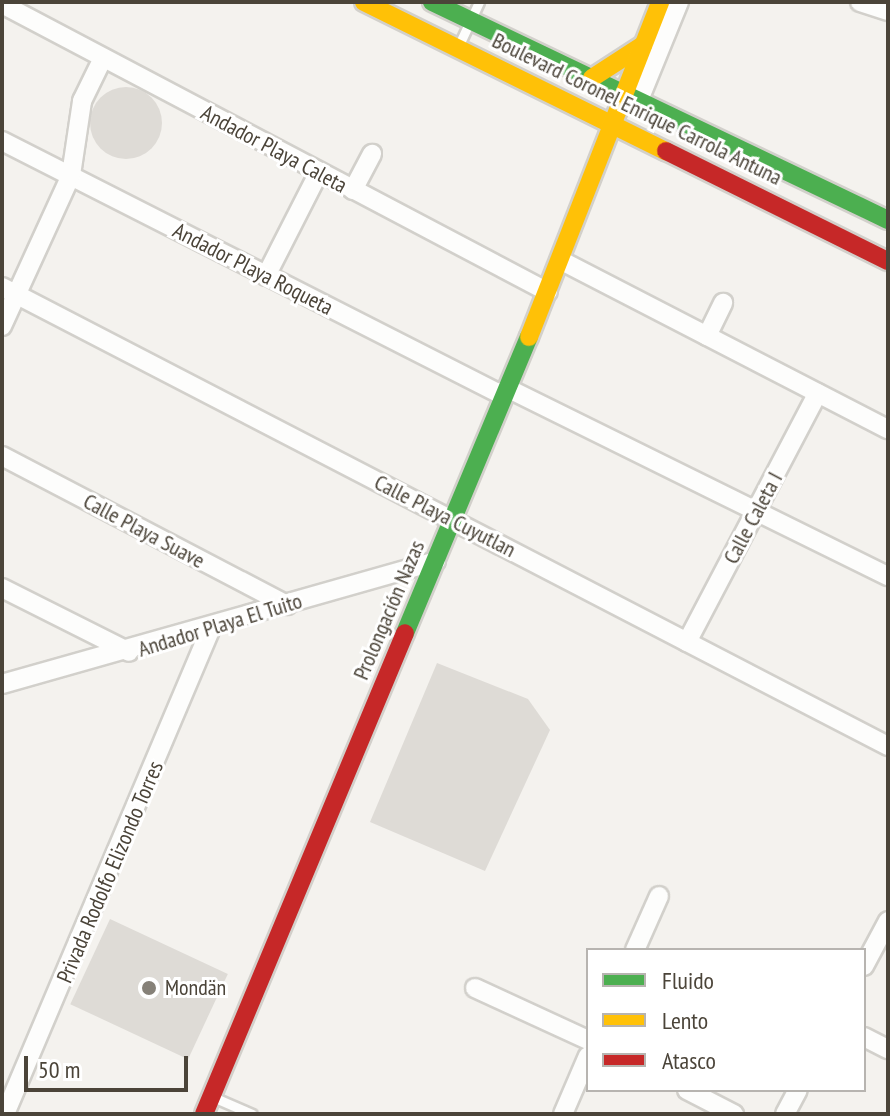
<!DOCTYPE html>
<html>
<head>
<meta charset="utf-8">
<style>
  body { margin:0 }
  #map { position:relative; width:890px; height:1116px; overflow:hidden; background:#f4f2ee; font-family:"PT Sans Narrow",sans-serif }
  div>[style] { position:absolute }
  .building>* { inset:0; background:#dedbd6; transform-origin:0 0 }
  .round { border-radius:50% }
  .roads { filter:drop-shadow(2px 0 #d2d0cb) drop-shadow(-2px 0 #d2d0cb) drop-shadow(0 2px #d2d0cb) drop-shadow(0 -2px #d2d0cb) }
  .lane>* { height:9px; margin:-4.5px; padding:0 4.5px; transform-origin:4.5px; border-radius:4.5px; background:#fdfdfc }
  .street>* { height:18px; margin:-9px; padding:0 9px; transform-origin:9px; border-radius:9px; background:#fdfdfc }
  .fast>* { height:18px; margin:-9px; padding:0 9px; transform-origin:9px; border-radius:9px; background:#4caf50 }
  .slow>* { height:18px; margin:-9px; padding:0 9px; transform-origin:9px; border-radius:9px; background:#ffc107 }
  .jam>* { height:18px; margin:-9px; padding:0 9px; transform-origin:9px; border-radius:9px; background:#c62828 }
  .dots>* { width:22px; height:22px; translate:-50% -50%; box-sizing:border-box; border:4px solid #fff; border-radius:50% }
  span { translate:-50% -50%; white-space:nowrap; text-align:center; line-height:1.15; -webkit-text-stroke:6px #fff; paint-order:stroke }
  .street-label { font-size:22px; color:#4b4439 }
  .poi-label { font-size:22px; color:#4b4439 }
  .left { translate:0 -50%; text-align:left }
  .frame { position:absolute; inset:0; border:4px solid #4b4439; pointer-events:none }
  .legend { position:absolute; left:586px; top:948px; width:280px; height:144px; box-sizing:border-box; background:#fff; border:2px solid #b7b4b0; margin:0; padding:10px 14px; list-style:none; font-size:24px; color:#4b4439 }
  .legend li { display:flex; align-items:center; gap:16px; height:40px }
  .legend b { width:40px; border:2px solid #b7b4b0 }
  .scale { position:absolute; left:24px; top:1056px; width:164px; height:36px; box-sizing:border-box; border:4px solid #4b4439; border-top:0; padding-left:10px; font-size:24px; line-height:28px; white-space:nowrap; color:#4b4439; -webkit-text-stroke:6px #fff; paint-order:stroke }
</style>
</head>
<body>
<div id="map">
  <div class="building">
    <div class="round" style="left:90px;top:87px;width:72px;height:72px"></div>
    <div style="clip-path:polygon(437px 663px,528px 699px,550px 730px,485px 871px,370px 822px)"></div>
    <div style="left:110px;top:919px;width:130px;height:94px;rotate:25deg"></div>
  </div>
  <div class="roads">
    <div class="lane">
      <div style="left:458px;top:47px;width:50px;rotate:-65deg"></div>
      <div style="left:215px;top:1098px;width:40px;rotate:23.4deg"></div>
    </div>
    <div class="street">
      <div style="left:860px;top:2px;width:29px;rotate:18deg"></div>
      <div style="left:2px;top:4px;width:617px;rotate:27.81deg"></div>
      <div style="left:639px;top:100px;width:106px;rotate:-67.8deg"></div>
      <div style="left:2px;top:141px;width:563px;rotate:26.93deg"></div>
      <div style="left:353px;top:190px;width:41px;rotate:-62.2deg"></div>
      <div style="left:560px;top:260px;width:369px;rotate:27.3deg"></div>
      <div style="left:266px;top:276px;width:117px;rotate:-63deg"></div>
      <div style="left:2px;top:287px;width:998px;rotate:27.39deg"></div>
      <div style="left:2px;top:326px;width:166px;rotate:-65.4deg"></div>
      <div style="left:71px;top:175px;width:75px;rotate:-81.5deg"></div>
      <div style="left:82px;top:101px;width:48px;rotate:-64deg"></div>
      <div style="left:707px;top:336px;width:37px;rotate:-64deg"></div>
      <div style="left:507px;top:388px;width:425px;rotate:26.3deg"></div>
      <div style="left:2px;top:456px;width:322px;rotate:27.6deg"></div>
      <div style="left:2px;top:588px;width:142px;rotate:26.7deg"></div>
      <div style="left:687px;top:642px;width:281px;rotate:-62.3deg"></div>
      <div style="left:2px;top:684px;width:451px;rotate:-15.8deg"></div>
      <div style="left:635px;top:950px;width:59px;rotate:-66deg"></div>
      <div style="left:864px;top:966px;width:51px;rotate:-61.9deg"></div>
      <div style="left:475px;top:988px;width:124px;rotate:24.7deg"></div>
      <div style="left:864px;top:1037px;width:27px;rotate:27deg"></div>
      <div style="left:687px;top:1090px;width:53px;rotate:27.1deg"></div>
      <div style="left:5px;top:1114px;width:528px;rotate:-67.03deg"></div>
      <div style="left:563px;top:1114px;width:63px;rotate:-66.7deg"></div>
      <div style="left:785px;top:1114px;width:27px;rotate:-62deg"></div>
    </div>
    <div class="fast">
      <div style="left:432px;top:2px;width:505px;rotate:25.55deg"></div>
      <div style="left:405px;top:633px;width:321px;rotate:-67.3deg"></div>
    </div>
    <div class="slow">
      <div style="left:364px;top:2px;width:337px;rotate:26.3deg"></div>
      <div style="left:592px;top:78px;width:61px;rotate:-32.9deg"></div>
      <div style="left:529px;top:337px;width:360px;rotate:-68.6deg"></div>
    </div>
    <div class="jam">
      <div style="left:666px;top:151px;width:248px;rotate:26.4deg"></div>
      <div style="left:204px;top:1114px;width:521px;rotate:-67.32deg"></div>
    </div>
  </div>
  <div class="dots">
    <div style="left:149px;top:988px;background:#868178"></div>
  </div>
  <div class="street-label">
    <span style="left:637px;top:109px;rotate:26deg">Boulevard Coronel Enrique Carrola Antuna</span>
    <span style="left:274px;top:149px;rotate:28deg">Andador Playa Caleta</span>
    <span style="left:253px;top:269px;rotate:27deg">Andador Playa Roqueta</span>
    <span style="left:445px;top:516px;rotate:27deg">Calle Playa Cuyutlan</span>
    <span style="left:753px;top:518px;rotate:-62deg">Calle Caleta I</span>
    <span style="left:144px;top:531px;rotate:28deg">Calle Playa Suave</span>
    <span style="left:389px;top:610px;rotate:-67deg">Prolongación Nazas</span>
    <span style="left:220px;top:625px;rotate:-17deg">Andador Playa El Tuito</span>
    <span style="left:110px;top:872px;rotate:-67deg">Privada Rodolfo Elizondo Torres</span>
  </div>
  <div class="poi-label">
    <span class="left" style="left:165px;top:988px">Mondän</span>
  </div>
  <div class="frame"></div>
  <ul class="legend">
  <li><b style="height:10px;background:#4caf50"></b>Fluido</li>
  <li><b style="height:10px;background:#ffc107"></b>Lento</li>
  <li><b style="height:10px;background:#c62828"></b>Atasco</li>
  </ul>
  <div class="scale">50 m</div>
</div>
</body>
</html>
